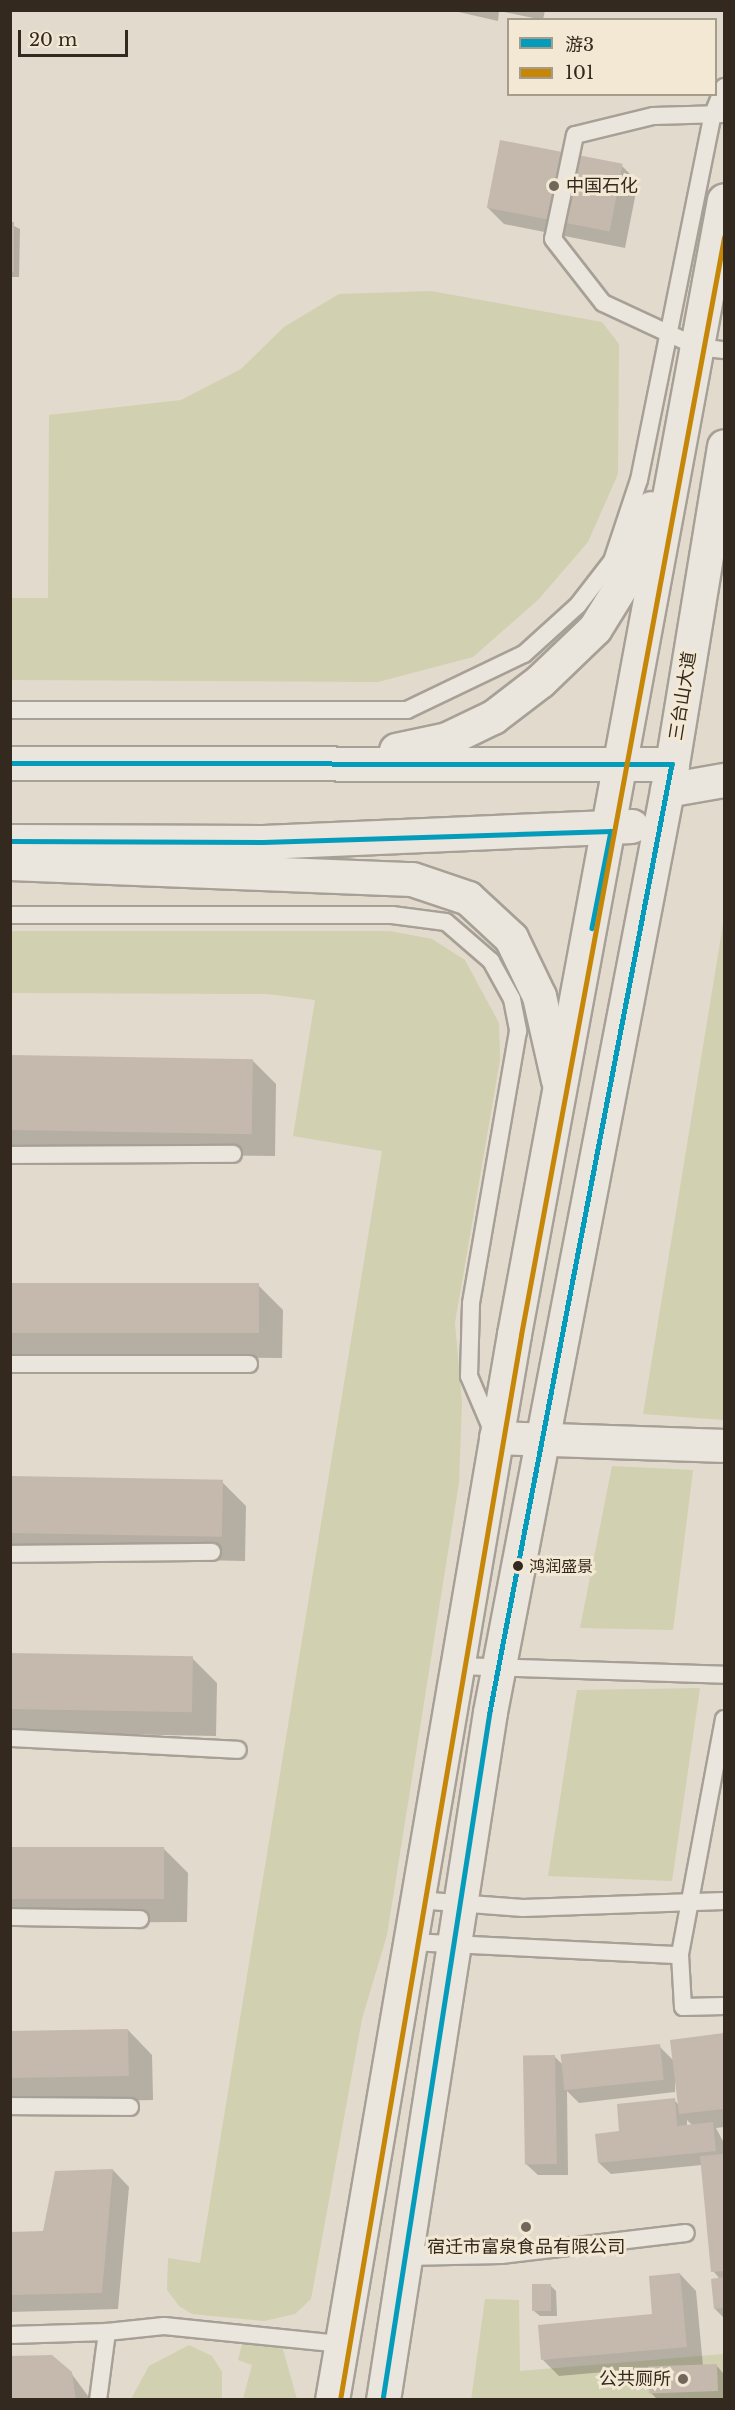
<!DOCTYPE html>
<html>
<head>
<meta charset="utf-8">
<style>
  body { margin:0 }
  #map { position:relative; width:735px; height:2410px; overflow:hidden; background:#e2dacc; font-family:"Libre Baskerville","Noto Sans SC",serif }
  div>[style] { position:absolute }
  .green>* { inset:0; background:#d1d0b0 }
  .shadow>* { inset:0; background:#0003 }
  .building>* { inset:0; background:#c5b9ad; transform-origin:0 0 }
  .roads { filter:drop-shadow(2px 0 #a7a096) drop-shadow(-2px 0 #a7a096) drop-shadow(0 2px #a7a096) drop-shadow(0 -2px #a7a096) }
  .lane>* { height:16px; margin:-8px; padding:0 8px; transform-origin:8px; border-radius:8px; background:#eae6de }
  .street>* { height:32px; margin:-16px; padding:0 16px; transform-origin:16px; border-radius:16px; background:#eae6de }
  .secondary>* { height:33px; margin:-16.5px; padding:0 16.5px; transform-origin:16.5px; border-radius:16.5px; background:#eae6de }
  .bus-1>* { height:4.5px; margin:-2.25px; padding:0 2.25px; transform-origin:2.25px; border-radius:2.25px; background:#059cbc }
  .bus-2>* { height:4.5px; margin:-2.25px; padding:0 2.25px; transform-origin:2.25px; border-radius:2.25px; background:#c68708 }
  .dots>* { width:16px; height:16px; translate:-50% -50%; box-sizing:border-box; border:3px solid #f2e8d3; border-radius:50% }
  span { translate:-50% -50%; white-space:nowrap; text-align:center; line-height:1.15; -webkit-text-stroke:6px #f2e8d3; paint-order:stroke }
  .bus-label { font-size:16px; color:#34291f }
  .left { translate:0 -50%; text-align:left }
  .poi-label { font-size:18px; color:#34291f }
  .right { translate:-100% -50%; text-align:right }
  .street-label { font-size:18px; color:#34291f }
  .frame { position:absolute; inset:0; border:12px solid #34291f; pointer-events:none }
  .legend { position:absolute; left:507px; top:18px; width:210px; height:78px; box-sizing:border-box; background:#f2e8d3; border:2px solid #a69c8b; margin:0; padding:8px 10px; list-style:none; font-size:18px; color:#34291f }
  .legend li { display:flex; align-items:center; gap:12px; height:30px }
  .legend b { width:30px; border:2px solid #a69c8b }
  .scale { position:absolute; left:18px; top:30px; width:110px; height:27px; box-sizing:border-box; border:3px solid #34291f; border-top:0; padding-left:8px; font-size:18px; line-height:21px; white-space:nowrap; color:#34291f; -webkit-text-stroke:4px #f2e8d3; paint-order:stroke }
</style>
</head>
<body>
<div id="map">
  <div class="green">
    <div style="clip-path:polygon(431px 291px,602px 322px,619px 344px,618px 474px,588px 542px,538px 600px,473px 657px,378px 682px,11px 680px,11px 598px,48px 598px,49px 415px,181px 400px,241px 369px,284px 327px,339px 294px)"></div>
    <div style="clip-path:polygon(724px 918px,724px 1420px,643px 1414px)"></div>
    <div style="clip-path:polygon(11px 931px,390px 931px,432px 939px,465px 960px,499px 1023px,500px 1060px,455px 1323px,462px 1403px,459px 1483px,387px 1935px,362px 2019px,311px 2299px,295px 2314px,264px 2321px,192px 2314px,179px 2306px,167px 2290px,168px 2258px,200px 2263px,382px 1151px,293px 1136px,315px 1000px,267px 994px,11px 993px)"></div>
    <div style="clip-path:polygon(612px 1466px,693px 1470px,673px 1630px,580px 1628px)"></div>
    <div style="clip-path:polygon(700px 1688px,672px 1881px,548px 1876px,577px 1690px)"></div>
    <div style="clip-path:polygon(485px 2299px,519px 2300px,520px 2371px,724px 2354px,724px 2399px,471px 2400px)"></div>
    <div style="clip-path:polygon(243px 2340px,282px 2346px,297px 2399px,243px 2399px,252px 2365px,238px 2360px)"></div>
    <div style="clip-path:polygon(189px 2345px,212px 2356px,222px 2372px,222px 2399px,131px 2399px,149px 2366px)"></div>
  </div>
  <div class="shadow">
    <div style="clip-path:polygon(450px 10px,545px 10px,543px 20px,499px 11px,498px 21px)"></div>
    <div style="clip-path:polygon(10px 57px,11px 58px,12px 88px,10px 88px)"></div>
    <div style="clip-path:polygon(622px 166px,638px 182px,625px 248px,504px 224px,488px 208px)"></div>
    <div style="clip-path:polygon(10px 224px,20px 229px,19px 277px,10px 277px)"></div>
    <div style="clip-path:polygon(10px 1057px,252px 1060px,276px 1084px,275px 1156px,10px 1154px)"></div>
    <div style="clip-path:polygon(10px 1284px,259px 1286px,283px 1310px,282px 1358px,10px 1356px)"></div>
    <div style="clip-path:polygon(10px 1478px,222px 1482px,246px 1506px,245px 1561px,10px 1556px)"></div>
    <div style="clip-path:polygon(10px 1655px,193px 1659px,217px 1683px,216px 1736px,10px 1732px)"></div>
    <div style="clip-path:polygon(163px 1848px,188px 1873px,187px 1922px,10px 1923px,10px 1849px)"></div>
    <div style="clip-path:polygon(128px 2030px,152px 2055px,153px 2100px,10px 2103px,10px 2033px)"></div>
    <div style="clip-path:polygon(evenodd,724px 2035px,724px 2127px,716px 2128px,724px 2143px,724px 2318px,715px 2309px,720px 2279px,713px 2271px,702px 2165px,611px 2174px,599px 2163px,621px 2133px,674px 2100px,679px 2105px,675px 2068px,675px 2092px,579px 2103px,567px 2091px,568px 2175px,538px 2175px,526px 2164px,555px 2057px,564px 2066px,659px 2046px,674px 2061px,672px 2041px,724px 2035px,687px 2120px,693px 2126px,687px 2126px,687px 2120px)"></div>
    <div style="clip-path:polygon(113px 2170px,129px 2187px,118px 2309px,10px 2312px,10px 2234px,44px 2233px)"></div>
    <div style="clip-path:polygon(680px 2274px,696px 2291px,703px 2366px,716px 2365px,724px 2374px,724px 2400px,658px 2400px,651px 2393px,650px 2368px,559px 2376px,543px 2360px,654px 2316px)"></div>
    <div style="clip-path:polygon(551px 2286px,556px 2291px,557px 2316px,540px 2316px,534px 2311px)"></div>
    <div style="clip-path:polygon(71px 2373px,91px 2400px,10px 2400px)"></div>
  </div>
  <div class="building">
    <div style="left:500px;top:140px;width:125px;height:69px;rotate:11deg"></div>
    <div style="left:10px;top:222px;width:4px;height:50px"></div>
    <div style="left:10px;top:1055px;width:243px;height:75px;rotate:1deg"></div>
    <div style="left:10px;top:1283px;width:249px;height:50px"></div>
    <div style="left:10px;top:1476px;width:213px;height:57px;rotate:1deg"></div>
    <div style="left:10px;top:1653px;width:183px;height:56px;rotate:1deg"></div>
    <div style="left:10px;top:1847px;width:154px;height:52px"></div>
    <div style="left:128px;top:2029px;width:47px;height:118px;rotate:89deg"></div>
    <div style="clip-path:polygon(724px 2033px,724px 2109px,679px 2114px,670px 2040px)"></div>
    <div style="left:660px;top:2044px;width:36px;height:100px;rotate:84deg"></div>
    <div style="left:555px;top:2055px;width:109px;height:32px;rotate:89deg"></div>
    <div style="clip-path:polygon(675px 2098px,677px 2126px,713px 2122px,716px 2151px,598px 2163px,595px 2134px,619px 2131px,617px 2104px)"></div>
    <div style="clip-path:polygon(724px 2154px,724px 2271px,711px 2272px,700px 2156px)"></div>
    <div style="clip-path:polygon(113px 2169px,102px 2293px,10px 2295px,10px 2232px,43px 2231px,55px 2171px)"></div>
    <div style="clip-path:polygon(680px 2273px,687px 2347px,541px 2360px,538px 2325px,652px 2314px,649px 2276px)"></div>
    <div style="clip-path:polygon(724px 2277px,724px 2308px,714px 2309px,711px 2279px)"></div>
    <div style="left:532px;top:2284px;width:19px;height:27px"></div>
    <div style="clip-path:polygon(52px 2355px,72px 2372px,76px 2400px,10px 2400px,10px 2356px)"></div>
    <div style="left:717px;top:2364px;width:27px;height:69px;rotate:88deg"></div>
  </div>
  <div class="roads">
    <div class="lane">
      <div style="left:724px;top:114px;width:71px;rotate:178.4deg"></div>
      <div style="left:653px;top:116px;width:80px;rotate:166.3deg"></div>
      <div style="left:575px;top:135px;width:106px;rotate:101.9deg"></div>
      <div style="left:553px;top:239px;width:81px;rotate:52deg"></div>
      <div style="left:603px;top:303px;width:105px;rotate:24.9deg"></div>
      <div style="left:698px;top:347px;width:26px;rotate:7deg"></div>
      <div style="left:10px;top:710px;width:397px"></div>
      <div style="left:407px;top:710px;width:130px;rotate:-25.6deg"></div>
      <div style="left:524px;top:654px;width:73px;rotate:-42.2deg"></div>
      <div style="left:578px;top:605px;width:56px;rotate:-52.3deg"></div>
      <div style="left:612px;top:561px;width:85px;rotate:-71.6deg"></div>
      <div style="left:639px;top:480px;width:373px;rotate:-78.6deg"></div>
      <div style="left:713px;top:114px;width:29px;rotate:-68deg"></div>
      <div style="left:10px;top:915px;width:382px"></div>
      <div style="left:392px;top:915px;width:54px;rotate:7.4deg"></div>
      <div style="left:446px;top:922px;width:60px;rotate:40.9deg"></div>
      <div style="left:491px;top:961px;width:43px;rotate:61.1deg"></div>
      <div style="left:512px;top:999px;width:33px;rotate:79deg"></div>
      <div style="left:518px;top:1031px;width:277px;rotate:99.8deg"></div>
      <div style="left:471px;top:1304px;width:72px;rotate:91.6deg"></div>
      <div style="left:469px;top:1376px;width:59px;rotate:66.9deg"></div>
      <div style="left:10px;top:1155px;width:223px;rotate:-0.3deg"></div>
      <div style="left:10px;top:1364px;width:239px"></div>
      <div style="left:10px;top:1554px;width:202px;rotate:-0.6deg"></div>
      <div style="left:457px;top:1666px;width:267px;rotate:1.9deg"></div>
      <div style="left:724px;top:1719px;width:240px;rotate:100.6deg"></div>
      <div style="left:680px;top:1955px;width:52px;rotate:86.7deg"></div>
      <div style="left:683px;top:2007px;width:41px;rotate:-1.4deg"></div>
      <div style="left:10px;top:1738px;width:228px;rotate:3deg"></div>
      <div style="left:417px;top:1900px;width:106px;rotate:4.3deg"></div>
      <div style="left:523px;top:1908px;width:201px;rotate:-2deg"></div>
      <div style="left:10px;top:1917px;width:130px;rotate:0.9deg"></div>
      <div style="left:410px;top:1942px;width:270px;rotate:2.8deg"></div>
      <div style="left:10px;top:2106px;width:120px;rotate:0.5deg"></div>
      <div style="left:405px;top:2257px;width:96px;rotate:-1.2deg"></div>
      <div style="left:501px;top:2255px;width:186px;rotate:-6.8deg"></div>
      <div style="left:107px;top:2332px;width:57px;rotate:-6deg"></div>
      <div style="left:164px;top:2326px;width:179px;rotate:5.8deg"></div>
      <div style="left:10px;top:2335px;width:97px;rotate:-1.8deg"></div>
      <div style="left:107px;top:2332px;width:69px;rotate:97.5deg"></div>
    </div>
    <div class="street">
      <div style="left:496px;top:1438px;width:228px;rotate:2deg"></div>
    </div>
    <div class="secondary">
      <div style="left:396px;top:750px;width:52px;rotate:-12.2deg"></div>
      <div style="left:447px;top:739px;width:51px;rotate:-25.6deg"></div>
      <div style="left:493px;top:717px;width:59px;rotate:-37.5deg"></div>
      <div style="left:540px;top:681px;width:76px;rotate:-43.9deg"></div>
      <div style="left:595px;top:628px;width:68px;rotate:-58.2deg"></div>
      <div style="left:631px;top:570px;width:65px;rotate:-72.1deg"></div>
      <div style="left:10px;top:763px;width:662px;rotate:0.09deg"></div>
      <div style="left:667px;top:790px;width:58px;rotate:-10deg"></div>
      <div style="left:10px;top:841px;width:253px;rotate:0.2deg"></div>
      <div style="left:263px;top:842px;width:369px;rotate:-2.5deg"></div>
      <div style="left:10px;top:863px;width:402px;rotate:2.3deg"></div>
      <div style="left:412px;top:879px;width:59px;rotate:18.7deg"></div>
      <div style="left:468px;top:898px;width:59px;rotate:42.9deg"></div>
      <div style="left:511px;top:938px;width:64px;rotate:64.2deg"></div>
      <div style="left:539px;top:996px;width:86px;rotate:77.3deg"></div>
      <div style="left:332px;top:2400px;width:1081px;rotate:-80.31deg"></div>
      <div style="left:514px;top:1334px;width:1153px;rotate:-79.51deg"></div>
      <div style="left:383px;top:2400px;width:696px;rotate:-81.16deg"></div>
      <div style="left:490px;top:1712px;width:965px;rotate:-79.13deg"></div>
      <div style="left:672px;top:764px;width:322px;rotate:-80.7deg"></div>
    </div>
  </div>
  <div class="bus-1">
    <div style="left:10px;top:763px;width:662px;rotate:0.09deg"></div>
    <div style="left:672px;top:764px;width:965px;rotate:100.87deg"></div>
    <div style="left:490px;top:1712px;width:696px;rotate:98.84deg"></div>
    <div style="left:10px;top:841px;width:253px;rotate:0.2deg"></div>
    <div style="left:263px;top:842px;width:348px;rotate:-1.8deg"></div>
    <div style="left:611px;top:831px;width:99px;rotate:101.1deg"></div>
  </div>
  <div class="bus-2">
    <div style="left:340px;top:2400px;width:1080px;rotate:-80.35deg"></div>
    <div style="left:521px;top:1335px;width:1116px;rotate:-79.52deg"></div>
  </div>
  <div class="dots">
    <div style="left:554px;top:186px;background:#71675c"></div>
    <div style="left:518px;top:1566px;background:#34291f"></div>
    <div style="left:526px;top:2227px;background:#71675c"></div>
    <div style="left:683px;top:2379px;background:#71675c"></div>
  </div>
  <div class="bus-label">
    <span class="left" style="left:529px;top:1566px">鸿润盛景</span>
  </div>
  <div class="poi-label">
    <span class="left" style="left:566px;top:186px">中国石化</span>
    <span style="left:526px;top:2247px">宿迁市富泉食品有限公司</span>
    <span class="right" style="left:671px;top:2379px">公共厕所</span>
  </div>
  <div class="street-label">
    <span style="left:683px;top:696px;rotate:-81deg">三台山大道</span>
  </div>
  <div class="frame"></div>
  <ul class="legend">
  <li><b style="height:8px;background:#059cbc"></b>游3</li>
  <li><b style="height:8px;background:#c68708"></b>101</li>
  </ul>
  <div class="scale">20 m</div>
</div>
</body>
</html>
